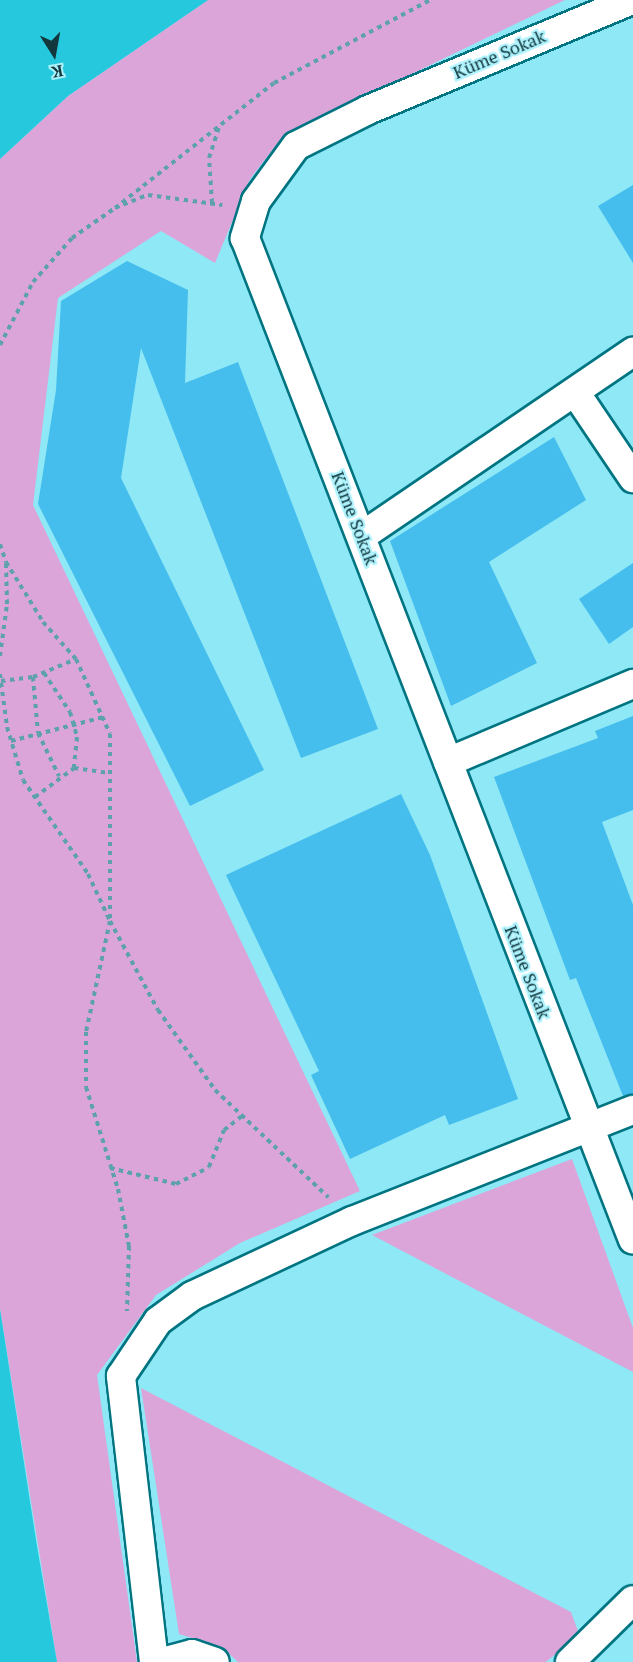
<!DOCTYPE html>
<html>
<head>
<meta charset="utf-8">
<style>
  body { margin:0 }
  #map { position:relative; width:633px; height:1662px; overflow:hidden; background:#8ee8f6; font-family:"PT Serif",serif }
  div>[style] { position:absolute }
  .green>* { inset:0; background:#dca5d9 }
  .water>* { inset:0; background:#26c8dd }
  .building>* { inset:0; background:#45beee }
  .path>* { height:4px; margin-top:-2px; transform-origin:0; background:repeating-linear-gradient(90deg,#5ca1ab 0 4.5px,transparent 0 9px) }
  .roads { filter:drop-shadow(2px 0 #007481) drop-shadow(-2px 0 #007481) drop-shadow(0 2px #007481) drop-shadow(0 -2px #007481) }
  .minor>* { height:28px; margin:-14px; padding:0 14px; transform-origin:14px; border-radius:14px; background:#fff }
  span { translate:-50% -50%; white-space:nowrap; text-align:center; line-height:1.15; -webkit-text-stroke:4.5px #adf2fd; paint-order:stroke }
  .street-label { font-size:18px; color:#12383e }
  .north { position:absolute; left:24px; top:24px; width:60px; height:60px; -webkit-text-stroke:4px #adf2fd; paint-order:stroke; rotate:169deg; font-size:16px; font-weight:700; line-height:24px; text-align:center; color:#12383e }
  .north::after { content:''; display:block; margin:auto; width:21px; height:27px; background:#12383e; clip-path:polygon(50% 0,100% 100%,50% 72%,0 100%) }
</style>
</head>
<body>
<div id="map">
  <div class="green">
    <div style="clip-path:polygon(208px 0,565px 0,283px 136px,250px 179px,215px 263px,161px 231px,58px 298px,33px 505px,360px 1191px,240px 1243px,156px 1295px,97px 1375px,137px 1662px,57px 1662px,0 1309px,0 159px,68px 96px)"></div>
    <div style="clip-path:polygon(572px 1159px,633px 1328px,633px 1372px,372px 1235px)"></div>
    <div style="clip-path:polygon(141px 1388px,571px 1612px,579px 1634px,546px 1662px,238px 1662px,222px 1647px,179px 1634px)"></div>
  </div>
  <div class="water">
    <div style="clip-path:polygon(0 0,208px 0,68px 96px,0 159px)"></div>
    <div style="clip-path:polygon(0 1309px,37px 1546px,57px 1662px,0 1662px)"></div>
  </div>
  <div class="building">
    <div style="clip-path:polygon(633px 185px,633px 263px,598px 206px)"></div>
    <div style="clip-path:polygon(127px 261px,188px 290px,185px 383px,238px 362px,378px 729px,301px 758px,141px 348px,121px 478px,264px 770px,190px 806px,38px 504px,56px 390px,61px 301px)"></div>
    <div style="clip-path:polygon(554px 437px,586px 500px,489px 562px,537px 663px,451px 706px,390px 541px)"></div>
    <div style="clip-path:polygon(633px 563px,633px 627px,609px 644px,579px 599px)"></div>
    <div style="clip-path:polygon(633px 716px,633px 810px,602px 822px,633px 905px,633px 1094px,623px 1096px,576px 978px,570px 980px,494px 777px,598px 738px,595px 731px)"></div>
    <div style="clip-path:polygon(401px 794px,430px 855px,518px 1099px,449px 1125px,445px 1115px,350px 1159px,311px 1075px,319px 1071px,226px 875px)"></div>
  </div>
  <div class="path">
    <div style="left:212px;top:203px;width:45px;rotate:-93.8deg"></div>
    <div style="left:209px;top:158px;width:35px;rotate:-72deg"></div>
    <div style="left:115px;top:208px;width:202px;rotate:-38.2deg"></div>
    <div style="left:274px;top:83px;width:177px;rotate:-28deg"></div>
    <div style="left:0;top:345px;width:71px;rotate:-62.4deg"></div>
    <div style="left:33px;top:282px;width:59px;rotate:-48.4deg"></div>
    <div style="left:72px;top:238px;width:52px;rotate:-34.9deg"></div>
    <div style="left:115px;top:208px;width:35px;rotate:-22deg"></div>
    <div style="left:148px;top:195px;width:75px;rotate:7.7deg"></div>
    <div style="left:0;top:544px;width:19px;rotate:72deg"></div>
    <div style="left:6px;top:562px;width:70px;rotate:58.3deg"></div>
    <div style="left:43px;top:622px;width:50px;rotate:48.3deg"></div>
    <div style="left:76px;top:659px;width:82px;rotate:65.6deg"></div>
    <div style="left:110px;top:734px;width:187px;rotate:90deg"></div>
    <div style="left:110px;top:921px;width:101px;rotate:61.7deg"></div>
    <div style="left:158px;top:1010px;width:98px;rotate:54.5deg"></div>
    <div style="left:215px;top:1090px;width:156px;rotate:43.4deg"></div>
    <div style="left:0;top:656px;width:52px;rotate:-82.3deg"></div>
    <div style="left:7px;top:604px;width:40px;rotate:-91.4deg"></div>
    <div style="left:44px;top:673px;width:47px;rotate:56.3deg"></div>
    <div style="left:70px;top:712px;width:26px;rotate:74deg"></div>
    <div style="left:77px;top:737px;width:31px;rotate:96deg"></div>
    <div style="left:0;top:674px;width:53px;rotate:82.5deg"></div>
    <div style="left:7px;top:727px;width:55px;rotate:73.2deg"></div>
    <div style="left:23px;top:780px;width:114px;rotate:55.3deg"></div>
    <div style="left:88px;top:874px;width:52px;rotate:64.9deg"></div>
    <div style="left:110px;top:921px;width:114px;rotate:102.2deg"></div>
    <div style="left:86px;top:1032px;width:55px;rotate:90deg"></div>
    <div style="left:86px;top:1087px;width:107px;rotate:72.6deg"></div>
    <div style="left:118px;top:1189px;width:58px;rotate:79.1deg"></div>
    <div style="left:129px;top:1246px;width:65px;rotate:91.8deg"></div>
    <div style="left:33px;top:677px;width:56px;rotate:84.9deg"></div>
    <div style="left:38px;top:733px;width:48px;rotate:64deg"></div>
    <div style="left:1px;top:681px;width:32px;rotate:-7deg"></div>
    <div style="left:33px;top:677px;width:47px;rotate:-22.7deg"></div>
    <div style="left:11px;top:741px;width:96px;rotate:-14.5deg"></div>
    <div style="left:35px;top:797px;width:49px;rotate:-36.6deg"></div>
    <div style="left:74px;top:768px;width:35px;rotate:8deg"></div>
    <div style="left:110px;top:1168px;width:68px;rotate:13.6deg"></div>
    <div style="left:176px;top:1184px;width:37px;rotate:-27deg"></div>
    <div style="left:209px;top:1167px;width:40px;rotate:-68deg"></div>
    <div style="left:224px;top:1130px;width:24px;rotate:-38deg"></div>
  </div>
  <div class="roads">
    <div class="minor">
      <div style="left:632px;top:0;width:286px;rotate:157.4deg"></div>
      <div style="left:368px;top:110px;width:80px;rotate:153.4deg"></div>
      <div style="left:296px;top:146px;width:68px;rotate:126deg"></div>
      <div style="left:256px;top:201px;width:39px;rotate:107deg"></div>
      <div style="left:245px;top:238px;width:1074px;rotate:68.83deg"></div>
      <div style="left:575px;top:392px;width:104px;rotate:56deg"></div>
      <div style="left:362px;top:536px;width:328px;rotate:-34.2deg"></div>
      <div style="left:448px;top:762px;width:201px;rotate:-22.9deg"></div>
      <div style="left:154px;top:1662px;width:288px;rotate:-96.6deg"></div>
      <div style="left:121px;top:1376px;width:66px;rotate:-56.1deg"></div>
      <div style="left:158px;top:1321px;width:42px;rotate:-36.3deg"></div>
      <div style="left:192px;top:1296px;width:177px;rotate:-25.1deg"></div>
      <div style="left:352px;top:1221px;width:302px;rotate:-21.6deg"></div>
      <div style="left:162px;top:1662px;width:31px;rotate:-15deg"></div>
      <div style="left:192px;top:1654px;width:24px;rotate:19deg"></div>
      <div style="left:570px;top:1662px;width:88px;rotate:-44.5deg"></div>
    </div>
  </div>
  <div class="street-label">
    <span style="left:499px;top:54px;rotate:-23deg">Küme Sokak</span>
    <span style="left:355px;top:518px;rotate:69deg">Küme Sokak</span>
    <span style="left:528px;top:972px;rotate:69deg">Küme Sokak</span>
  </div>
  <div class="north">K</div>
</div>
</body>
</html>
